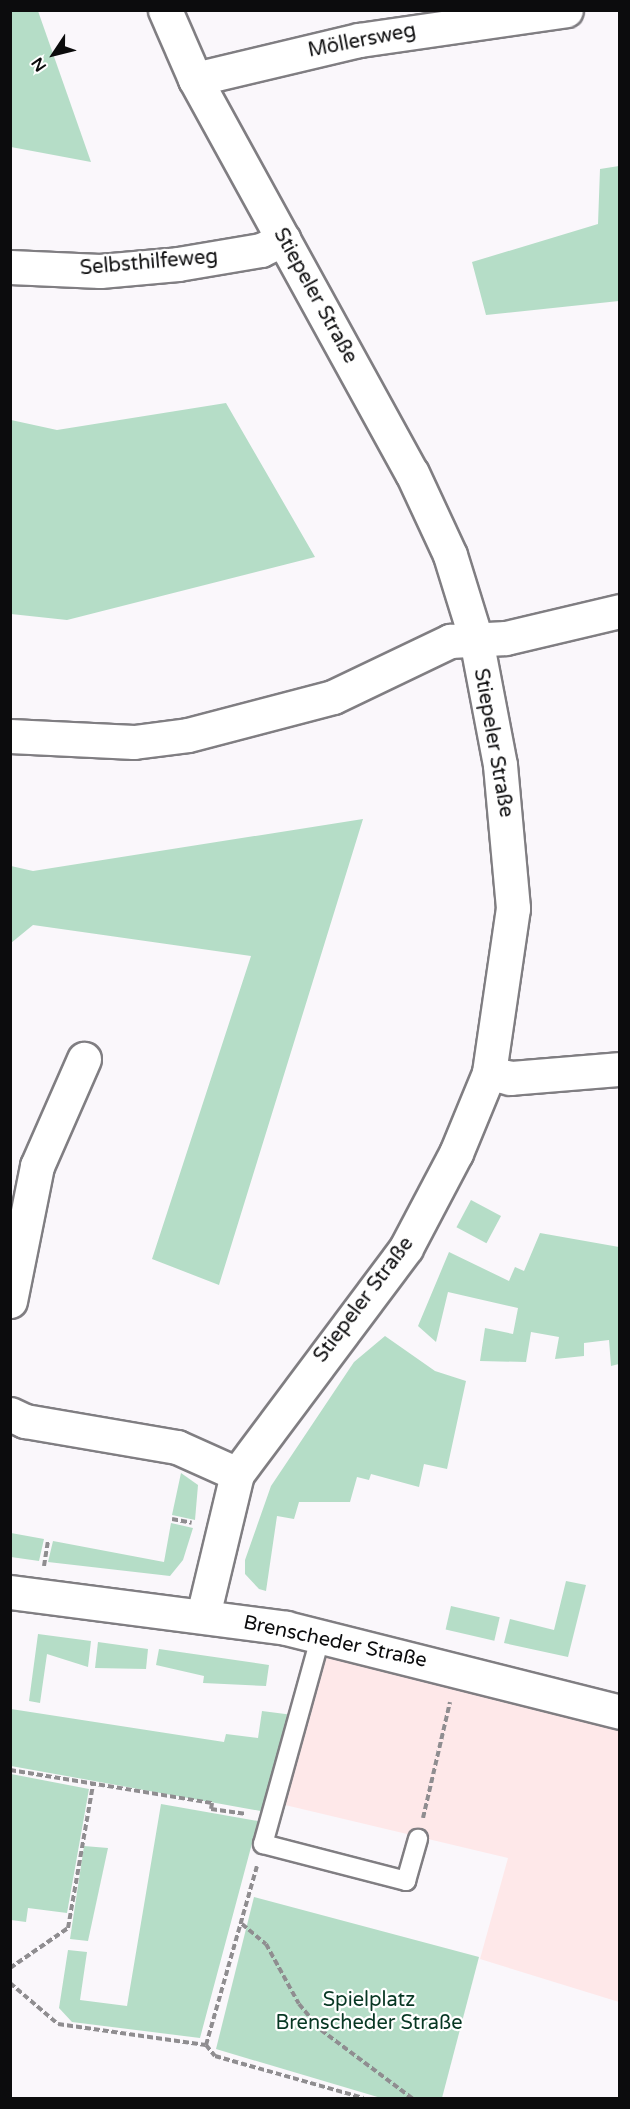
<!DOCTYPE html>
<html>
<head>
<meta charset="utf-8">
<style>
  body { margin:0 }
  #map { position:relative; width:630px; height:2109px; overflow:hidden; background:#faf7fb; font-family:"Varela Round",sans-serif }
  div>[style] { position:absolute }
  .commercial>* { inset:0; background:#fee8e9 }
  .green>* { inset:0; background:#b5ddc7; transform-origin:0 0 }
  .path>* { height:4px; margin-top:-2px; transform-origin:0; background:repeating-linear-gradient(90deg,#8f8d90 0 6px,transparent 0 9px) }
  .roads { filter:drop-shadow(2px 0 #807e82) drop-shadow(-2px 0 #807e82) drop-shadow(0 2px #807e82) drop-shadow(0 -2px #807e82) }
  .service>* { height:18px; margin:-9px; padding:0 9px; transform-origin:9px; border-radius:9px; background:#fff }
  .minor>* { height:33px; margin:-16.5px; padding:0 16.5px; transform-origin:16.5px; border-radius:16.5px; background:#fff }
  span { translate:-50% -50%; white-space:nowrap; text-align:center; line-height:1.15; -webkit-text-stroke:4.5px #fff; paint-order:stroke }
  .street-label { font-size:20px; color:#0c0c0d }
  .park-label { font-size:20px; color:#073723 }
  .frame { position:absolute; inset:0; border:12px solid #0c0c0d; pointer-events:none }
  .north { position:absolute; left:24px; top:24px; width:60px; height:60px; -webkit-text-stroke:4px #fff; paint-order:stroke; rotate:235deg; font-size:16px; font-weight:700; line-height:24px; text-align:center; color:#0c0c0d }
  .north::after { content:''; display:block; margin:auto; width:21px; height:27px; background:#0c0c0d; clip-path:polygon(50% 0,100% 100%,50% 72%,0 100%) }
</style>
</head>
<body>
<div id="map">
  <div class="commercial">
    <div style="clip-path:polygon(325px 1647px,619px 1724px,619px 2002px,480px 1959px,508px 1858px,285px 1805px)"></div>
  </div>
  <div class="green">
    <div style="clip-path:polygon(10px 11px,38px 11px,91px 162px,11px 147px)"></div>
    <div style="clip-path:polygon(619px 166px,619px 301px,486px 315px,472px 262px,598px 224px,600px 169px)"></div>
    <div style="clip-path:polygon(226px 403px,315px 557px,67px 620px,11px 614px,11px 420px,57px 430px)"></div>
    <div style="clip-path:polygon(363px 819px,219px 1285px,152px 1259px,251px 956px,33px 925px,11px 943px,11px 866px,33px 871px)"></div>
    <div style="left:471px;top:1200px;width:34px;height:31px;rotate:28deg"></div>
    <div style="clip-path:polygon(540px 1233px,619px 1247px,619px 1364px,611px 1366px,609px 1340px,584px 1343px,584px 1356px,555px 1359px,559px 1337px,531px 1332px,526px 1362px,480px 1361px,485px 1328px,513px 1334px,518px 1308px,448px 1292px,436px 1342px,418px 1326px,449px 1252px,509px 1281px,515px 1267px,524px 1271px)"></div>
    <div style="clip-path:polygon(385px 1336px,435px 1371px,466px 1381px,447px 1469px,424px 1464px,419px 1487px,371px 1474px,369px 1480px,357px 1477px,350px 1502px,299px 1502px,294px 1519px,277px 1516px,266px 1591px,259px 1589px,245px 1574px,245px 1560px,271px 1486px,354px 1362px)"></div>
    <div style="clip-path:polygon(181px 1473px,198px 1485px,195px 1520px,172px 1515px)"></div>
    <div style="clip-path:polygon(171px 1523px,193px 1528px,183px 1560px,170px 1576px,48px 1562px,53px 1541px,164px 1562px)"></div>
    <div style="clip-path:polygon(11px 1533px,44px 1539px,39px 1561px,11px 1557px)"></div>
    <div style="clip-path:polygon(566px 1581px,586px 1585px,568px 1657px,504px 1643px,510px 1619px,554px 1630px)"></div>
    <div style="left:451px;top:1606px;width:50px;height:24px;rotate:13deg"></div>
    <div style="clip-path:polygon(38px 1634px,91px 1641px,88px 1667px,47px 1654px,40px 1703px,29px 1701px)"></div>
    <div style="clip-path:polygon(98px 1642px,148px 1649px,146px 1669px,95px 1668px)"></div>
    <div style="clip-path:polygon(159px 1649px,269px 1665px,266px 1686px,203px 1683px,204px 1676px,156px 1665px)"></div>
    <div style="clip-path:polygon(11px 1709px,224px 1742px,226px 1734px,258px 1738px,262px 1711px,293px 1715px,266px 1812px,11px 1766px)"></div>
    <div style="clip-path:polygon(11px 1774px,89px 1789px,67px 1913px,28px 1908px,26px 1922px,11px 1920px)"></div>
    <div style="clip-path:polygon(161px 1804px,258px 1821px,200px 2038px,72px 2022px,59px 2008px,68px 1950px,87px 1952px,80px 2000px,127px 2006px)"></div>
    <div style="clip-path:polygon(84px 1846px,108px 1848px,88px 1941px,70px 1939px)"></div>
    <div style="clip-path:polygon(254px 1897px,479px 1957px,442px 2098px,381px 2098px,216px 2049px)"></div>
  </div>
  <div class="path">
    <div style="left:172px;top:1519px;width:20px;rotate:11deg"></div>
    <div style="left:44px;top:1566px;width:26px;rotate:-81deg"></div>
    <div style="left:10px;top:1770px;width:205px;rotate:9.3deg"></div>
    <div style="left:212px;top:1803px;width:6px;rotate:99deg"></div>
    <div style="left:211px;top:1809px;width:34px;rotate:8deg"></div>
    <div style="left:423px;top:1818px;width:119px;rotate:-76.9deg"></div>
    <div style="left:242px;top:1924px;width:31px;rotate:40deg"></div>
    <div style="left:266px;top:1944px;width:68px;rotate:61.2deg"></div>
    <div style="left:299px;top:2004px;width:34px;rotate:50deg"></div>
    <div style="left:321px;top:2030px;width:114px;rotate:36.8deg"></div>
    <div style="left:10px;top:1968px;width:70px;rotate:-34.6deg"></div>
    <div style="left:68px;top:1928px;width:145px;rotate:-80.1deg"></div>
    <div style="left:10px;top:1983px;width:63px;rotate:40.5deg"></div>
    <div style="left:58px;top:2024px;width:149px;rotate:8.1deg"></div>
    <div style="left:206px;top:2045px;width:14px;rotate:51deg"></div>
    <div style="left:215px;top:2056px;width:154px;rotate:15.8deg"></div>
    <div style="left:206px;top:2045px;width:186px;rotate:-74.1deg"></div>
  </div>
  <div class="roads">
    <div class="service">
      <div style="left:321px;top:1635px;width:217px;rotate:105.5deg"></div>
      <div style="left:263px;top:1844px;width:148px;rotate:14.5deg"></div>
      <div style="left:406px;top:1881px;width:44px;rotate:-74.1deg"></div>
    </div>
    <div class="minor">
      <div style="left:165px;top:10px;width:75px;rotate:66.5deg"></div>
      <div style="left:195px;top:79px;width:450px;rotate:61.2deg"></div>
      <div style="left:412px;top:473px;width:90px;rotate:65.1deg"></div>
      <div style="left:450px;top:555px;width:88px;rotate:72.8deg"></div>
      <div style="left:476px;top:639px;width:128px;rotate:79.2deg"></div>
      <div style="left:500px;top:765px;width:144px;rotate:84.8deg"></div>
      <div style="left:513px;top:908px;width:167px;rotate:98.3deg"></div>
      <div style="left:489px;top:1073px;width:87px;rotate:112.4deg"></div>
      <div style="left:456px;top:1153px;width:107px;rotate:117.8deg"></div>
      <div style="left:406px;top:1248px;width:282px;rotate:126.8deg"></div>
      <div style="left:237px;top:1474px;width:146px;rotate:103.5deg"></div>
      <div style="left:195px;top:79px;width:169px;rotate:-13.4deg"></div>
      <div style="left:359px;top:40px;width:209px;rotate:-8.2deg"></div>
      <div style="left:10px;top:267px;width:90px;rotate:2.5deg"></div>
      <div style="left:100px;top:271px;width:78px;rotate:-5.1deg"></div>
      <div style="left:178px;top:264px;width:84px;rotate:-9.6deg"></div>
      <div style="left:261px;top:250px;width:25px;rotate:-26deg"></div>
      <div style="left:10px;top:736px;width:124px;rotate:2.8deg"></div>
      <div style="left:134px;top:742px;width:54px;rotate:-7.4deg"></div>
      <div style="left:188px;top:735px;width:150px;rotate:-14.7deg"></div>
      <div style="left:333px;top:697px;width:130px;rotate:-25.6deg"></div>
      <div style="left:450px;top:641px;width:56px;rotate:-3.1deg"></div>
      <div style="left:506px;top:638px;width:117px;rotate:-13.3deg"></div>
      <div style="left:489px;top:1073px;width:22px;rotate:13deg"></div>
      <div style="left:510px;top:1078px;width:110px;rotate:-4.7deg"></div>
      <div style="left:10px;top:1301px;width:138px;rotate:-78.7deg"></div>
      <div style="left:37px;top:1166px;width:117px;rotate:-66.3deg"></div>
      <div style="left:10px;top:1414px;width:17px;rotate:25deg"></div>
      <div style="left:25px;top:1421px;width:154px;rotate:9.7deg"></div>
      <div style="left:177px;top:1447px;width:66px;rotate:24.2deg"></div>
      <div style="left:10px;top:1592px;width:278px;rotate:7.4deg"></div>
      <div style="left:286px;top:1628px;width:344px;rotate:14.1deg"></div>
    </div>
  </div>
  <div class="street-label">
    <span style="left:362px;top:41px;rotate:-11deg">Möllersweg</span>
    <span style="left:149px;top:263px;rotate:-5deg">Selbsthilfeweg</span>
    <span style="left:315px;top:296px;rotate:61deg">Stiepeler Straße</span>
    <span style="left:493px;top:743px;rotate:80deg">Stiepeler Straße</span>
    <span style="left:364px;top:1300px;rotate:-53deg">Stiepeler Straße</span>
    <span style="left:335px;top:1642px;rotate:12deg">Brenscheder Straße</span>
  </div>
  <div class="park-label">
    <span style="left:369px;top:2012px">Spielplatz<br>Brenscheder Straße</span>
  </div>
  <div class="frame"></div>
  <div class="north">N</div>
</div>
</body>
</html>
